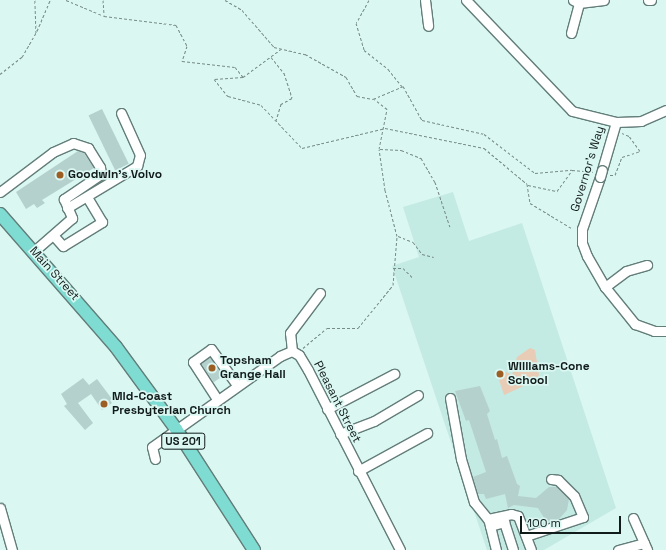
<!DOCTYPE html>
<html>
<head>
<meta charset="utf-8">
<style>
  body { margin:0 }
  #map { position:relative; width:666px; height:550px; overflow:hidden; background:#daf7f2; font-family:"Space Grotesk",sans-serif }
  div>[style] { position:absolute }
  .built>* { inset:0; background:#c4eae4 }
  .green>* { inset:0; background:#e9ccb5 }
  .building>* { inset:0; background:#b5d1cd; transform-origin:0 0 }
  .path>* { height:1px; margin-top:-0.5px; transform-origin:0; background:repeating-linear-gradient(90deg,#778b88 0 3px,transparent 0 5px) }
  .roads { filter:drop-shadow(1px 0 #637d79) drop-shadow(-1px 0 #637d79) drop-shadow(0 1px #637d79) drop-shadow(0 -1px #637d79) }
  .minor>* { height:9px; margin:-4.5px; padding:0 4.5px; transform-origin:4.5px; border-radius:4.5px; background:#fff }
  .major>* { height:12px; margin:-6px; padding:0 6px; transform-origin:6px; border-radius:6px; background:#7edcd3 }
  .bridges { filter:drop-shadow(1px 0 #637d79) drop-shadow(-1px 0 #637d79) drop-shadow(0 1px #637d79) drop-shadow(0 -1px #637d79) }
  .minor-bridge>* { height:9px; margin:-4.5px; padding:0 4.5px; transform-origin:4.5px; border-radius:4.5px; background:#fff }
  .dots>* { width:11px; height:11px; translate:-50% -50%; box-sizing:border-box; border:2px solid #daf7f2; border-radius:50% }
  span { translate:-50% -50%; white-space:nowrap; text-align:center; line-height:1.15; -webkit-text-stroke:3.5px #daf7f2; paint-order:stroke }
  .shield-label span { padding:1px 3px; background:#daf7f2; border:1px solid; border-radius:3px; -webkit-text-stroke-width:0 }
  .shield-label { font-size:11px; color:#111b1a; font-weight:700 }
  .street-label { font-size:12px; color:#111b1a }
  .poi-label { font-size:12px; color:#111b1a; font-weight:700 }
  .left { translate:0 -50%; text-align:left }
  .scale { position:absolute; left:520px; top:516px; width:101px; height:18px; box-sizing:border-box; border:2px solid #111b1a; border-top:0; padding-left:5px; font-size:12px; line-height:14px; white-space:nowrap; color:#111b1a; -webkit-text-stroke:3px #daf7f2; paint-order:stroke }
</style>
</head>
<body>
<div id="map">
  <div class="built">
    <div style="clip-path:polygon(453px 192px,469px 241px,522px 223px,616px 508px,544px 550px,487px 550px,392px 266px,419px 257px,403px 207px)"></div>
  </div>
  <div class="green">
    <div style="clip-path:polygon(530px 348px,535px 350px,539px 375px,534px 381px,504px 395px,497px 374px,506px 372px,512px 375px,517px 357px)"></div>
  </div>
  <div class="building">
    <div style="left:102px;top:109px;width:61px;height:15px;rotate:64deg"></div>
    <div style="clip-path:polygon(78px 151px,84px 153px,94px 168px,42px 200px,45px 203px,37px 208px,34px 204px,26px 209px,16px 192px)"></div>
    <div style="left:210px;top:357px;width:23px;height:11px;rotate:56deg"></div>
    <div style="clip-path:polygon(83px 378px,89px 385px,97px 379px,112px 399px,110px 400px,112px 403px,102px 410px,91px 394px,78px 403px,93px 423px,85px 430px,64px 406px,67px 404px,61px 394px)"></div>
    <div style="clip-path:polygon(480px 386px,490px 411px,487px 414px,495px 440px,497px 439px,502px 458px,507px 456px,517px 484px,520px 486px,518px 496px,536px 498px,549px 487px,557px 487px,569px 499px,567px 510px,559px 519px,546px 521px,538px 508px,514px 505px,508px 508px,505px 494px,486px 499px,484px 494px,478px 494px,473px 477px,486px 472px,469px 420px,466px 421px,455px 391px)"></div>
  </div>
  <div class="path">
    <div style="left:66px;top:0;width:41px;rotate:22.8deg"></div>
    <div style="left:104px;top:16px;width:73px;rotate:7.1deg"></div>
    <div style="left:176px;top:25px;width:24px;rotate:62deg"></div>
    <div style="left:187px;top:46px;width:16px;rotate:108deg"></div>
    <div style="left:182px;top:61px;width:53px;rotate:6.5deg"></div>
    <div style="left:235px;top:67px;width:13px;rotate:51deg"></div>
    <div style="left:243px;top:77px;width:29px;rotate:176deg"></div>
    <div style="left:214px;top:79px;width:22px;rotate:51deg"></div>
    <div style="left:228px;top:96px;width:34px;rotate:15deg"></div>
    <div style="left:261px;top:105px;width:59px;rotate:46.4deg"></div>
    <div style="left:302px;top:148px;width:85px;rotate:-13.5deg"></div>
    <div style="left:385px;top:128px;width:101px;rotate:11.4deg"></div>
    <div style="left:484px;top:148px;width:56px;rotate:39.9deg"></div>
    <div style="left:527px;top:184px;width:19px;rotate:81deg"></div>
    <div style="left:530px;top:203px;width:50px;rotate:31.2deg"></div>
    <div style="left:103px;top:0;width:15px;rotate:86deg"></div>
    <div style="left:225px;top:0;width:20px;rotate:30deg"></div>
    <div style="left:242px;top:10px;width:49px;rotate:49.1deg"></div>
    <div style="left:274px;top:47px;width:32px;rotate:13deg"></div>
    <div style="left:305px;top:54px;width:47px;rotate:29.3deg"></div>
    <div style="left:346px;top:77px;width:22px;rotate:60deg"></div>
    <div style="left:357px;top:96px;width:16px;rotate:11deg"></div>
    <div style="left:373px;top:99px;width:33px;rotate:-23deg"></div>
    <div style="left:403px;top:86px;width:39px;rotate:61deg"></div>
    <div style="left:422px;top:120px;width:64px;rotate:12.7deg"></div>
    <div style="left:484px;top:134px;width:64px;rotate:37.4deg"></div>
    <div style="left:535px;top:173px;width:37px;rotate:-5deg"></div>
    <div style="left:369px;top:0;width:26px;rotate:119deg"></div>
    <div style="left:356px;top:23px;width:28px;rotate:73deg"></div>
    <div style="left:364px;top:50px;width:31px;rotate:38deg"></div>
    <div style="left:388px;top:69px;width:22px;rotate:51deg"></div>
    <div style="left:37px;top:31px;width:34px;rotate:-67deg"></div>
    <div style="left:271px;top:57px;width:21px;rotate:51deg"></div>
    <div style="left:284px;top:73px;width:26px;rotate:72deg"></div>
    <div style="left:292px;top:98px;width:13px;rotate:151deg"></div>
    <div style="left:281px;top:104px;width:17px;rotate:107deg"></div>
    <div style="left:0;top:74px;width:28px;rotate:-38deg"></div>
    <div style="left:22px;top:57px;width:28px;rotate:-60deg"></div>
    <div style="left:36px;top:33px;width:33px;rotate:-92deg"></div>
    <div style="left:243px;top:77px;width:47px;rotate:-36.4deg"></div>
    <div style="left:380px;top:149px;width:21px;rotate:3deg"></div>
    <div style="left:401px;top:150px;width:22px;rotate:22deg"></div>
    <div style="left:421px;top:158px;width:28px;rotate:60deg"></div>
    <div style="left:435px;top:182px;width:47px;rotate:71.6deg"></div>
    <div style="left:610px;top:175px;width:5px"></div>
    <div style="left:615px;top:175px;width:19px;rotate:-69deg"></div>
    <div style="left:622px;top:157px;width:19px;rotate:-18deg"></div>
    <div style="left:640px;top:151px;width:19px;rotate:-126deg"></div>
    <div style="left:629px;top:136px;width:8px;rotate:-157deg"></div>
    <div style="left:528px;top:185px;width:30px;rotate:12deg"></div>
    <div style="left:557px;top:191px;width:26px;rotate:-54deg"></div>
    <div style="left:572px;top:170px;width:21px;rotate:5deg"></div>
    <div style="left:398px;top:236px;width:16px;rotate:22deg"></div>
    <div style="left:413px;top:242px;width:15px;rotate:53deg"></div>
    <div style="left:422px;top:254px;width:12px;rotate:14deg"></div>
    <div style="left:393px;top:268px;width:10px"></div>
    <div style="left:403px;top:268px;width:14px;rotate:45deg"></div>
    <div style="left:303px;top:348px;width:31px;rotate:-40deg"></div>
    <div style="left:327px;top:328px;width:31px"></div>
    <div style="left:358px;top:328px;width:55px;rotate:-50.9deg"></div>
    <div style="left:393px;top:285px;width:49px;rotate:-85.3deg"></div>
    <div style="left:397px;top:236px;width:48px;rotate:-104.6deg"></div>
    <div style="left:385px;top:190px;width:41px;rotate:-98.3deg"></div>
    <div style="left:379px;top:149px;width:41px;rotate:-78.7deg"></div>
    <div style="left:387px;top:109px;width:16px;rotate:-142deg"></div>
  </div>
  <div class="roads">
    <div class="minor">
      <div style="left:425px;top:0;width:26px;rotate:83deg"></div>
      <div style="left:466px;top:0;width:153px;rotate:46.3deg"></div>
      <div style="left:572px;top:111px;width:45px;rotate:14deg"></div>
      <div style="left:616px;top:122px;width:50px;rotate:106.3deg"></div>
      <div style="left:573px;top:0;width:7px;rotate:27deg"></div>
      <div style="left:579px;top:3px;width:25px;rotate:-7deg"></div>
      <div style="left:648px;top:0;width:3px"></div>
      <div style="left:571px;top:33px;width:31px;rotate:-75deg"></div>
      <div style="left:616px;top:122px;width:25px;rotate:-2deg"></div>
      <div style="left:641px;top:121px;width:27px;rotate:-24deg"></div>
      <div style="left:600px;top:177px;width:55px;rotate:109.1deg"></div>
      <div style="left:582px;top:229px;width:14px;rotate:90deg"></div>
      <div style="left:582px;top:243px;width:14px;rotate:69deg"></div>
      <div style="left:587px;top:256px;width:36px;rotate:60deg"></div>
      <div style="left:605px;top:287px;width:48px;rotate:51deg"></div>
      <div style="left:635px;top:324px;width:20px;rotate:20deg"></div>
      <div style="left:654px;top:331px;width:12px"></div>
      <div style="left:0;top:192px;width:66px;rotate:-37deg"></div>
      <div style="left:53px;top:152px;width:22px;rotate:-24deg"></div>
      <div style="left:73px;top:143px;width:16px;rotate:18deg"></div>
      <div style="left:88px;top:148px;width:22px;rotate:58deg"></div>
      <div style="left:100px;top:167px;width:7px;rotate:82deg"></div>
      <div style="left:101px;top:174px;width:45px;rotate:146deg"></div>
      <div style="left:64px;top:199px;width:21px;rotate:67deg"></div>
      <div style="left:72px;top:218px;width:50px;rotate:139deg"></div>
      <div style="left:67px;top:208px;width:82px;rotate:-31deg"></div>
      <div style="left:137px;top:166px;width:11px;rotate:-75deg"></div>
      <div style="left:140px;top:155px;width:46px;rotate:-114.3deg"></div>
      <div style="left:53px;top:235px;width:15px;rotate:48deg"></div>
      <div style="left:63px;top:246px;width:46px;rotate:-31.6deg"></div>
      <div style="left:102px;top:222px;width:29px;rotate:-121deg"></div>
      <div style="left:605px;top:287px;width:26px;rotate:-37deg"></div>
      <div style="left:626px;top:271px;width:22px;rotate:-16deg"></div>
      <div style="left:292px;top:351px;width:18px;rotate:-96deg"></div>
      <div style="left:290px;top:333px;width:50px;rotate:-53.1deg"></div>
      <div style="left:450px;top:398px;width:62px;rotate:79.8deg"></div>
      <div style="left:461px;top:459px;width:45px;rotate:73.2deg"></div>
      <div style="left:474px;top:502px;width:22px;rotate:51deg"></div>
      <div style="left:217px;top:399px;width:44px;rotate:-123deg"></div>
      <div style="left:193px;top:362px;width:22px;rotate:-36deg"></div>
      <div style="left:211px;top:349px;width:44px;rotate:54.2deg"></div>
      <div style="left:327px;top:409px;width:76px;rotate:-27.6deg"></div>
      <div style="left:340px;top:434px;width:36px;rotate:-21deg"></div>
      <div style="left:374px;top:421px;width:51px;rotate:-30.6deg"></div>
      <div style="left:155px;top:459px;width:12px;rotate:-104deg"></div>
      <div style="left:152px;top:447px;width:157px;rotate:-35.4deg"></div>
      <div style="left:280px;top:356px;width:13px;rotate:-23deg"></div>
      <div style="left:292px;top:351px;width:8px;rotate:30deg"></div>
      <div style="left:299px;top:355px;width:17px;rotate:59deg"></div>
      <div style="left:308px;top:370px;width:202px;rotate:62.9deg"></div>
      <div style="left:358px;top:471px;width:79px;rotate:-28.8deg"></div>
      <div style="left:0;top:508px;width:44px;rotate:74.1deg"></div>
      <div style="left:633px;top:518px;width:35px;rotate:66deg"></div>
      <div style="left:490px;top:526px;width:15px;rotate:-16deg"></div>
      <div style="left:504px;top:522px;width:29px;rotate:72deg"></div>
      <div style="left:526px;top:536px;width:60px;rotate:-18.4deg"></div>
      <div style="left:583px;top:517px;width:23px;rotate:-113deg"></div>
      <div style="left:574px;top:496px;width:23px;rotate:-135deg"></div>
      <div style="left:558px;top:480px;width:7px;rotate:-172deg"></div>
      <div style="left:496px;top:550px;width:32px;rotate:-104deg"></div>
      <div style="left:488px;top:519px;width:24px;rotate:-12deg"></div>
      <div style="left:511px;top:514px;width:7px;rotate:16deg"></div>
      <div style="left:518px;top:516px;width:36px;rotate:69deg"></div>
      <div style="left:618px;top:550px;width:27px;rotate:-15deg"></div>
    </div>
    <div class="major">
      <div style="left:0;top:214px;width:176px;rotate:48.9deg"></div>
      <div style="left:116px;top:347px;width:102px;rotate:53.8deg"></div>
      <div style="left:176px;top:429px;width:144px;rotate:57.2deg"></div>
    </div>
  </div>
  <div class="bridges">
    <div class="minor-bridge">
      <div style="left:600px;top:177px;width:7px;rotate:-74deg"></div>
    </div>
  </div>
  <div class="dots">
    <div style="left:60px;top:175px;background:#9c5e23"></div>
    <div style="left:212px;top:368px;background:#9c5e23"></div>
    <div style="left:500px;top:374px;background:#9c5e23"></div>
    <div style="left:104px;top:404px;background:#9c5e23"></div>
  </div>
  <div class="shield-label">
    <span style="left:183px;top:441px">US 201</span>
  </div>
  <div class="street-label">
    <span style="left:588px;top:169px;rotate:-73deg">Governor's Way</span>
    <span style="left:54px;top:274px;rotate:48deg">Main Street</span>
    <span style="left:337px;top:402px;rotate:63deg">Pleasant Street</span>
  </div>
  <div class="poi-label">
    <span class="left" style="left:68px;top:175px">Goodwin's Volvo</span>
    <span class="left" style="left:220px;top:368px">Topsham<br>Grange Hall</span>
    <span class="left" style="left:508px;top:374px">Williams-Cone<br>School</span>
    <span class="left" style="left:112px;top:404px">Mid-Coast<br>Presbyterian Church</span>
  </div>
  <div class="scale">100 m</div>
</div>
</body>
</html>
